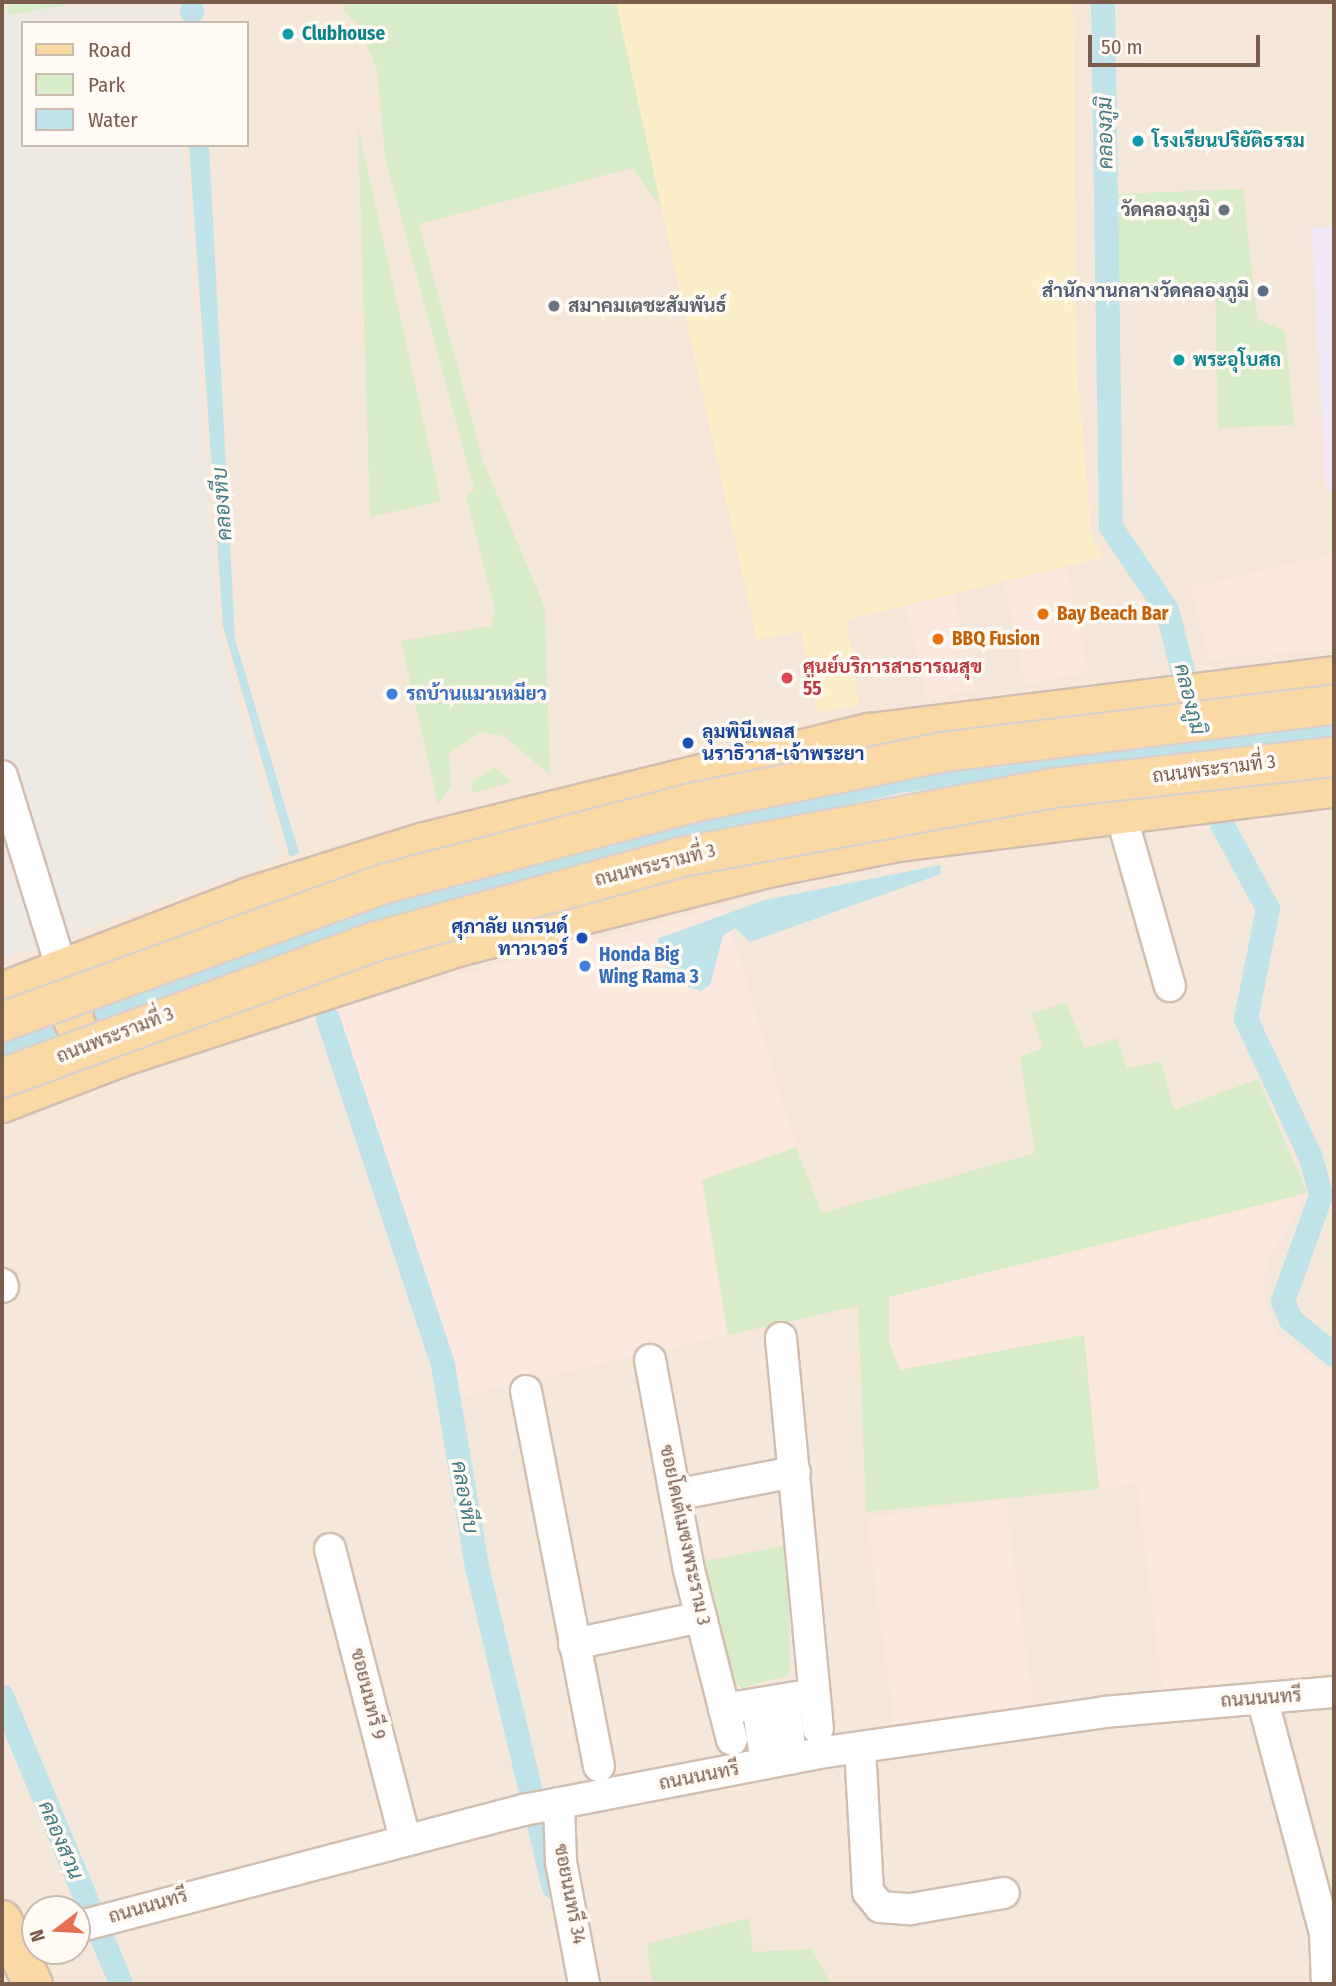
<!DOCTYPE html>
<html>
<head>
<meta charset="utf-8">
<style>
  body { margin:0 }
  #map { position:relative; width:1336px; height:1986px; overflow:hidden; background:#fdf6ec; font-family:"Fira Sans Condensed",Sarabun,sans-serif }
  div>[style] { position:absolute }
  .residential>* { inset:0; background:#f5e8da }
  .commercial>* { inset:0; background:#fde8e0; transform-origin:0 0 }
  .industrial>* { inset:0; background:#efe9e4 }
  .education>* { inset:0; background:#f3e8fa }
  .green>* { inset:0; background:#d8ecc9 }
  .sand>* { inset:0; background:#fcefc7 }
  .water>* { inset:0; background:#bfe3e8 }
  .round { border-radius:50% }
  .canal>* { height:24px; margin:-12px; padding:0 12px; transform-origin:12px; border-radius:12px; background:#bfe3e8 }
  .roads { filter:drop-shadow(2px 0 #d1beb0) drop-shadow(-2px 0 #d1beb0) drop-shadow(0 2px #d1beb0) drop-shadow(0 -2px #d1beb0) }
  .minor>* { height:30px; margin:-15px; padding:0 15px; transform-origin:15px; border-radius:15px; background:#fff }
  .major>* { height:38px; margin:-19px; padding:0 19px; transform-origin:19px; border-radius:19px; background:#fbd9a5 }
  .bridges { filter:drop-shadow(2px 0 #dad1cd) drop-shadow(-2px 0 #dad1cd) drop-shadow(0 2px #dad1cd) drop-shadow(0 -2px #dad1cd) }
  .major-bridge>* { height:38px; margin:-19px; padding:0 19px; transform-origin:19px; border-radius:19px; background:#fbd9a5 }
  .dots>* { width:19px; height:19px; translate:-50% -50%; box-sizing:border-box; border:4px solid #fffaf3; border-radius:50% }
  span { translate:-50% -50%; white-space:nowrap; text-align:center; line-height:1.15; -webkit-text-stroke:7px #fffaf3; paint-order:stroke }
  .culture-label { font-size:19px; color:#0d838f; font-weight:700 }
  .left { translate:0 -50%; text-align:left }
  .worship-label { font-size:19px; color:#5b616d; font-weight:700 }
  .right { translate:-100% -50%; text-align:right }
  .service-label { font-size:19px; color:#4e5e75; font-weight:700 }
  .food-label { font-size:19px; color:#c56008; font-weight:700 }
  .health-label { font-size:19px; color:#be3a42; font-weight:700 }
  .shop-label { font-size:19px; color:#366cbe; font-weight:700 }
  .transit-label { font-size:19px; color:#164399; font-weight:700 }
  .street-label { font-size:19px; color:#7a5c4d }
  .water-label { font-size:21px; color:#437c86; font-style:italic }
  .frame { position:absolute; inset:0; border:4px solid #7a5c4d; pointer-events:none }
  .legend { position:absolute; left:21px; top:21px; width:228px; height:126px; box-sizing:border-box; background:#fffaf3; border:2px solid #cabbb1; margin:0; padding:9px 12px; list-style:none; font-size:21px; color:#7a5c4d }
  .legend li { display:flex; align-items:center; gap:14px; height:35px }
  .legend b { width:35px; border:2px solid #cabbb1 }
  .north { position:absolute; left:21px; top:1895px; width:70px; height:70px; box-sizing:border-box; background:#fffaf3; border:2px solid #cabbb1; border-radius:50%; rotate:253deg; font-size:19px; font-weight:700; line-height:28px; text-align:center; color:#7a5c4d }
  .north::after { content:''; display:block; margin:auto; width:24px; height:32px; background:#e76f51; clip-path:polygon(50% 0,100% 100%,50% 72%,0 100%) }
  .scale { position:absolute; left:1088px; top:35px; width:172px; height:32px; box-sizing:border-box; border:4px solid #7a5c4d; border-top:0; padding-left:9px; font-size:21px; line-height:24px; white-space:nowrap; color:#7a5c4d; -webkit-text-stroke:5px #fffaf3; paint-order:stroke }
</style>
</head>
<body>
<div id="map">
  <div class="residential">
    <div style="clip-path:polygon(evenodd,2px 2px,1334px 2px,1334px 1984px,2px 1984px,2px 2px,23px 23px,247px 23px,247px 145px,23px 145px,23px 23px,2px 2px,35px 1909px,77px 1909px,77px 1951px,35px 1951px,35px 1909px)"></div>
  </div>
  <div class="commercial">
    <div style="clip-path:polygon(1334px 554px,1334px 649px,1209px 659px,1191px 587px)"></div>
    <div style="left:1067px;top:566px;width:108px;height:64px;rotate:79deg"></div>
    <div style="left:953px;top:594px;width:98px;height:49px;rotate:77deg"></div>
    <div style="clip-path:polygon(724px 906px,796px 1147px,702px 1180px,728px 1335px,460px 1396px,333px 1009px)"></div>
    <div style="clip-path:polygon(1307px 1193px,1266px 1263px,1264px 1293px,1275px 1332px,1334px 1373px,1332px 1670px,1163px 1691px,1137px 1483px,1099px 1489px,1084px 1335px,899px 1370px,889px 1342px,888px 1297px)"></div>
    <div style="left:1005px;top:1499px;width:211px;height:140px;rotate:82deg"></div>
  </div>
  <div class="industrial">
    <div style="clip-path:polygon(2px 2px,175px 2px,176px 23px,23px 23px,23px 145px,182px 145px,217px 627px,279px 860px,2px 959px)"></div>
  </div>
  <div class="education">
    <div style="clip-path:polygon(1334px 227px,1334px 491px,1326px 491px,1312px 228px)"></div>
  </div>
  <div class="green">
    <div style="clip-path:polygon(7px 2px,69px 2px,70px 4px,9px 15px)"></div>
    <div style="clip-path:polygon(345px 2px,616px 2px,662px 209px,632px 168px,419px 224px,483px 461px,545px 608px,550px 775px,504px 736px,481px 732px,449px 754px,451px 787px,438px 804px,401px 641px,491px 626px,495px 610px,466px 496px,474px 489px,385px 157px,377px 70px,358px 25px,344px 12px)"></div>
    <div style="clip-path:polygon(358px 127px,441px 501px,370px 517px,364px 324px)"></div>
    <div style="clip-path:polygon(1243px 189px,1257px 319px,1285px 331px,1294px 425px,1218px 428px,1215px 286px,1115px 286px,1114px 194px)"></div>
    <div style="clip-path:polygon(494px 767px,512px 782px,472px 793px,471px 782px)"></div>
    <div style="clip-path:polygon(1066px 1003px,1085px 1048px,1117px 1038px,1127px 1068px,1161px 1061px,1174px 1110px,1258px 1079px,1307px 1193px,889px 1297px,889px 1342px,900px 1370px,1084px 1335px,1099px 1489px,866px 1512px,858px 1306px,728px 1335px,702px 1180px,796px 1147px,822px 1213px,1035px 1153px,1020px 1057px,1043px 1048px,1031px 1013px)"></div>
    <div style="clip-path:polygon(788px 1545px,790px 1675px,742px 1688px,731px 1680px,700px 1562px)"></div>
    <div style="clip-path:polygon(749px 1918px,753px 1952px,812px 1949px,831px 1984px,652px 1984px,647px 1944px)"></div>
  </div>
  <div class="sand">
    <div style="clip-path:polygon(616px 2px,1073px 2px,1076px 363px,1092px 539px,1104px 557px,846px 620px,859px 705px,818px 713px,801px 631px,757px 640px)"></div>
  </div>
  <div class="water">
    <div class="round" style="left:180px;top:0;width:24px;height:24px"></div>
    <div style="clip-path:polygon(189px 145px,209px 145px,235px 639px,299px 853px,290px 857px,223px 626px)"></div>
    <div style="clip-path:polygon(940px 865px,941px 874px,750px 942px,735px 928px,723px 936px,710px 985px,701px 991px,666px 980px,667px 964px,657px 939px,765px 900px)"></div>
  </div>
  <div class="canal">
    <div style="left:1103px;top:2px;width:525px;rotate:89.13deg"></div>
    <div style="left:1111px;top:527px;width:100px;rotate:56deg"></div>
    <div style="left:1167px;top:610px;width:223px;rotate:75.5deg"></div>
    <div style="left:1223px;top:826px;width:94px;rotate:61.5deg"></div>
    <div style="left:1268px;top:909px;width:112px;rotate:101.3deg"></div>
    <div style="left:1246px;top:1019px;width:153px;rotate:64.9deg"></div>
    <div style="left:1311px;top:1158px;width:39px;rotate:75deg"></div>
    <div style="left:1321px;top:1196px;width:112px;rotate:109.9deg"></div>
    <div style="left:1283px;top:1301px;width:21px;rotate:67deg"></div>
    <div style="left:1291px;top:1320px;width:55px;rotate:39.1deg"></div>
    <div style="left:328px;top:1019px;width:365px;rotate:71.6deg"></div>
    <div style="left:443px;top:1365px;width:205px;rotate:80.4deg"></div>
    <div style="left:477px;top:1567px;width:329px;rotate:76.5deg"></div>
    <div style="left:2px;top:1048px;width:392px;rotate:-20.1deg"></div>
    <div style="left:370px;top:913px;width:283px;rotate:-15.8deg"></div>
    <div style="left:642px;top:836px;width:270px;rotate:-12deg"></div>
    <div style="left:906px;top:780px;width:431px;rotate:-6.9deg"></div>
    <div style="left:2px;top:1696px;width:312px;rotate:67.5deg"></div>
  </div>
  <div class="roads">
    <div class="minor">
      <div style="left:2px;top:776px;width:203px;rotate:72.8deg"></div>
      <div style="left:1120px;top:811px;width:182px;rotate:74.1deg"></div>
      <div style="left:2px;top:1284px;width:3px;rotate:72deg"></div>
      <div style="left:781px;top:1338px;width:392px;rotate:84.6deg"></div>
      <div style="left:650px;top:1360px;width:209px;rotate:79.5deg"></div>
      <div style="left:688px;top:1566px;width:179px;rotate:75.8deg"></div>
      <div style="left:526px;top:1391px;width:382px;rotate:79deg"></div>
      <div style="left:675px;top:1495px;width:122px;rotate:-10.9deg"></div>
      <div style="left:330px;top:1549px;width:299px;rotate:75.5deg"></div>
      <div style="left:574px;top:1644px;width:130px;rotate:-12deg"></div>
      <div style="left:1262px;top:1698px;width:243px;rotate:75deg"></div>
      <div style="left:1325px;top:1933px;width:51px;rotate:87.8deg"></div>
      <div style="left:785px;top:1699px;width:60px;rotate:84.3deg"></div>
      <div style="left:757px;top:1704px;width:60px;rotate:81.3deg"></div>
      <div style="left:724px;top:1709px;width:92px;rotate:-9.4deg"></div>
      <div style="left:860px;top:1748px;width:144px;rotate:86.8deg"></div>
      <div style="left:868px;top:1892px;width:19px;rotate:51deg"></div>
      <div style="left:880px;top:1907px;width:31px;rotate:4deg"></div>
      <div style="left:911px;top:1909px;width:94px;rotate:-9.8deg"></div>
      <div style="left:559px;top:1803px;width:59px;rotate:88.1deg"></div>
      <div style="left:561px;top:1862px;width:124px;rotate:79.3deg"></div>
      <div style="left:77px;top:1927px;width:462px;rotate:-14.7deg"></div>
      <div style="left:524px;top:1810px;width:307px;rotate:-10.9deg"></div>
      <div style="left:825px;top:1752px;width:283px;rotate:-8.1deg"></div>
      <div style="left:1105px;top:1712px;width:230px;rotate:-5deg"></div>
    </div>
    <div class="major">
      <div style="left:77px;top:967px;width:53px;rotate:94.3deg"></div>
      <div style="left:73px;top:1020px;width:21px;rotate:62deg"></div>
      <div style="left:83px;top:1039px;width:42px;rotate:25.3deg"></div>
      <div style="left:2px;top:992px;width:265px;rotate:-21deg"></div>
      <div style="left:249px;top:897px;width:180px;rotate:-17.4deg"></div>
      <div style="left:421px;top:843px;width:462px;rotate:-13.8deg"></div>
      <div style="left:870px;top:733px;width:467px;rotate:-7deg"></div>
      <div style="left:2px;top:1103px;width:128px;rotate:-21.1deg"></div>
      <div style="left:121px;top:1057px;width:354px;rotate:-18.1deg"></div>
      <div style="left:458px;top:947px;width:325px;rotate:-14.3deg"></div>
      <div style="left:773px;top:867px;width:127px;rotate:-11.3deg"></div>
      <div style="left:898px;top:842px;width:439px;rotate:-7.1deg"></div>
      <div style="left:2px;top:1920px;width:71px;rotate:64.2deg"></div>
    </div>
  </div>
  <div class="bridges">
    <div class="major-bridge">
      <div style="left:2px;top:1022px;width:409px;rotate:-19.9deg"></div>
      <div style="left:387px;top:883px;width:314px;rotate:-14.7deg"></div>
      <div style="left:691px;top:803px;width:257px;rotate:-11.4deg"></div>
      <div style="left:943px;top:752px;width:394px;rotate:-6.9deg"></div>
      <div style="left:2px;top:1078px;width:399px;rotate:-20.1deg"></div>
      <div style="left:377px;top:941px;width:315px;rotate:-15.4deg"></div>
      <div style="left:681px;top:857px;width:377px;rotate:-10.5deg"></div>
      <div style="left:1052px;top:788px;width:284px;rotate:-6.3deg"></div>
    </div>
  </div>
  <div class="dots">
    <div style="left:288px;top:34px;background:#0f9aa8"></div>
    <div style="left:1138px;top:141px;background:#0f9aa8"></div>
    <div style="left:1224px;top:210px;background:#6b7280"></div>
    <div style="left:1263px;top:291px;background:#5c6f8a"></div>
    <div style="left:554px;top:306px;background:#6b7280"></div>
    <div style="left:1179px;top:360px;background:#0f9aa8"></div>
    <div style="left:1043px;top:614px;background:#e8710a"></div>
    <div style="left:938px;top:639px;background:#e8710a"></div>
    <div style="left:787px;top:678px;background:#e0444e"></div>
    <div style="left:392px;top:694px;background:#3f7fe0"></div>
    <div style="left:688px;top:743px;background:#1a4fb4"></div>
    <div style="left:582px;top:938px;background:#1a4fb4"></div>
    <div style="left:585px;top:966px;background:#3f7fe0"></div>
  </div>
  <div class="culture-label">
    <span class="left" style="left:302px;top:34px">Clubhouse</span>
    <span class="left" style="left:1152px;top:141px">โรงเรียนปริยัติธรรม</span>
    <span class="left" style="left:1193px;top:360px">พระอุโบสถ</span>
  </div>
  <div class="worship-label">
    <span class="right" style="left:1210px;top:210px">วัดคลองภูมิ</span>
    <span class="left" style="left:568px;top:306px">สมาคมเตชะสัมพันธ์</span>
  </div>
  <div class="service-label">
    <span class="right" style="left:1249px;top:291px">สำนักงานกลางวัดคลองภูมิ</span>
  </div>
  <div class="food-label">
    <span class="left" style="left:1057px;top:614px">Bay Beach Bar</span>
    <span class="left" style="left:952px;top:639px">BBQ Fusion</span>
  </div>
  <div class="health-label">
    <span class="left" style="left:803px;top:678px">ศูนย์บริการสาธารณสุข<br>55</span>
  </div>
  <div class="shop-label">
    <span class="left" style="left:406px;top:694px">รถบ้านแมวเหมียว</span>
    <span class="left" style="left:599px;top:966px">Honda Big<br>Wing Rama 3</span>
  </div>
  <div class="transit-label">
    <span class="left" style="left:702px;top:743px">ลุมพินีเพลส<br>นราธิวาส-เจ้าพระยา</span>
    <span class="right" style="left:568px;top:938px">ศุภาลัย แกรนด์<br>ทาวเวอร์</span>
  </div>
  <div class="street-label">
    <span style="left:1214px;top:769px;rotate:-7deg">ถนนพระรามที่ 3</span>
    <span style="left:655px;top:865px;rotate:-14deg">ถนนพระรามที่ 3</span>
    <span style="left:115px;top:1035px;rotate:-21deg">ถนนพระรามที่ 3</span>
    <span style="left:685px;top:1535px;rotate:78deg">ซอยโคเต้เมซงพระราม 3</span>
    <span style="left:368px;top:1694px;rotate:76deg">ซอยนนทรี 9</span>
    <span style="left:1261px;top:1698px;rotate:-4deg">ถนนนนทรี</span>
    <span style="left:699px;top:1776px;rotate:-11deg">ถนนนนทรี</span>
    <span style="left:570px;top:1894px;rotate:79deg">ซอยนนทรี 34</span>
    <span style="left:148px;top:1906px;rotate:-16deg">ถนนนนทรี</span>
  </div>
  <div class="water-label">
    <span style="left:1105px;top:133px;rotate:-91deg">คลองภูมิ</span>
    <span style="left:222px;top:504px;rotate:-94deg">คลองหีบ</span>
    <span style="left:1190px;top:699px;rotate:76deg">คลองภูมิ</span>
    <span style="left:465px;top:1497px;rotate:80deg">คลองหีบ</span>
    <span style="left:61px;top:1840px;rotate:67deg">คลองสวน</span>
  </div>
  <div class="frame"></div>
  <ul class="legend">
  <li><b style="height:9px;background:#fbd9a5"></b>Road</li>
  <li><b style="height:19px;background:#d8ecc9"></b>Park</li>
  <li><b style="height:19px;background:#bfe3e8"></b>Water</li>
  </ul>
  <div class="north">N</div>
  <div class="scale">50 m</div>
</div>
</body>
</html>
